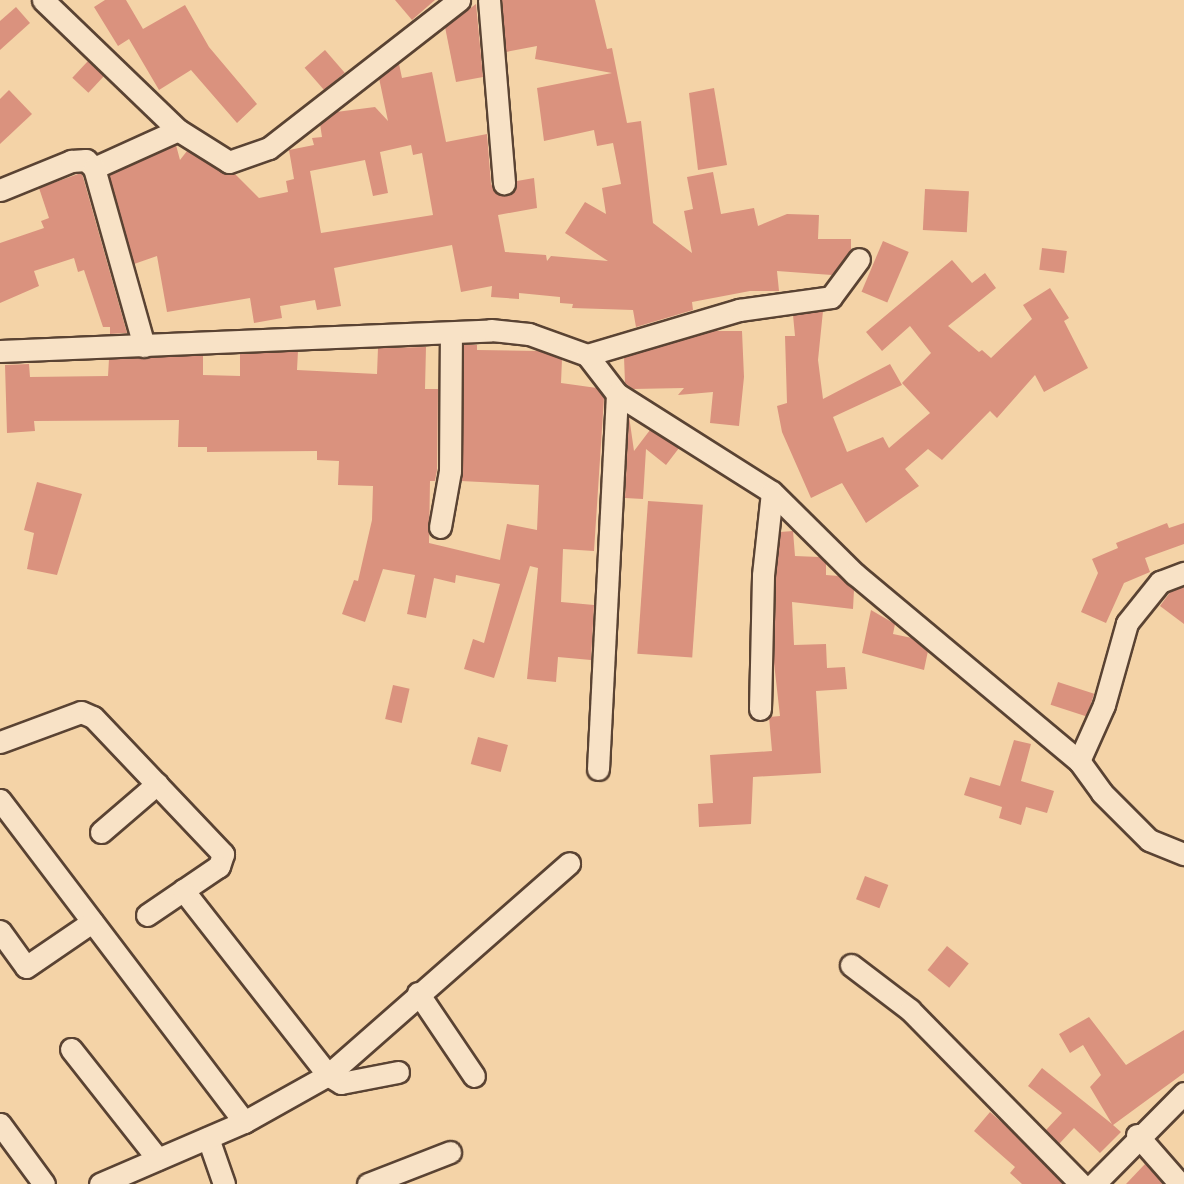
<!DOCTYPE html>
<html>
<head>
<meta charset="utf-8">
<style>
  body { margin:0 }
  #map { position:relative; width:1184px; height:1184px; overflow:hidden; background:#f4d3a7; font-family:"Sorts Mill Goudy",serif }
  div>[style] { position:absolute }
  .building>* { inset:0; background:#da927e; transform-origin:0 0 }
  .roads { filter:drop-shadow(2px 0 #5a4333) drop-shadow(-2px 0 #5a4333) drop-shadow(0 2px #5a4333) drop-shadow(0 -2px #5a4333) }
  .minor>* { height:21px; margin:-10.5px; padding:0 10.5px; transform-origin:10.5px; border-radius:10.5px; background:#f8e2c6 }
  span { translate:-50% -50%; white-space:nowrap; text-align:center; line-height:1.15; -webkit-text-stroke:6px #f8e2c6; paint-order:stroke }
</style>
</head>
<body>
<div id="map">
  <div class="building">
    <div style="clip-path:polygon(105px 0,126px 0,143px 29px,185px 5px,209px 47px,257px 104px,237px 123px,191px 70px,159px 90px,129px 39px,118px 46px,94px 7px)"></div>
    <div style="clip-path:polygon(395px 0,435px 0,412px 20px)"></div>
    <div style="clip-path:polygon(evenodd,502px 0,595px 0,607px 49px,612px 48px,627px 123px,641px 121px,653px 223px,692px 253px,684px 211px,693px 209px,687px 177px,713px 172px,721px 214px,754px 208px,758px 226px,787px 214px,819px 215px,818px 239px,851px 239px,851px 250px,832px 275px,777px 271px,779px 291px,750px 291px,692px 302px,693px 310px,636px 327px,633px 310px,572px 308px,573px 304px,560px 303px,560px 297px,519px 293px,519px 299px,491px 297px,492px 286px,461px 292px,452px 245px,334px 268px,341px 306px,317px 310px,315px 300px,280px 306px,282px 318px,254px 323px,250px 298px,167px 312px,157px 256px,134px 264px,109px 175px,176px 145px,180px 160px,187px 151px,223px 173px,235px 174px,259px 198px,288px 192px,286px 181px,294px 179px,289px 150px,314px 145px,312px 138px,322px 137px,320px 124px,336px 112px,375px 107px,388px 121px,379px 78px,399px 64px,402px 78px,432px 72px,446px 142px,487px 134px,491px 184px,498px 194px,511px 194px,517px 181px,534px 178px,537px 208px,498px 215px,505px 252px,546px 255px,547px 261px,551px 256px,608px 261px,565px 233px,585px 202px,606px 214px,602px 188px,621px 184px,613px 143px,597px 146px,594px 130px,544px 141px,537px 88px,612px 73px,535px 59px,537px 46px,506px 52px,502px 0,411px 145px,413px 155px,422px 153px,433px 215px,321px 233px,310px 171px,365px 160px,373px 196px,388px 193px,380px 152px,411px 145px)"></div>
    <div style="clip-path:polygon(476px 4px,483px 77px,456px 82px,445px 27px)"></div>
    <div style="clip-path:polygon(16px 7px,30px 23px,0 50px,0 21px)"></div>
    <div style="left:325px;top:50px;width:30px;height:27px;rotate:49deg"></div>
    <div style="left:88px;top:61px;width:22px;height:23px;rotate:43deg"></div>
    <div style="clip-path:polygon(714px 88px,727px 165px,698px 170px,689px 93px)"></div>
    <div style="clip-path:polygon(9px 90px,32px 114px,0 144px,0 99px)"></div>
    <div style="clip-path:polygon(81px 173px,83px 177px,127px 333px,110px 334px,110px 327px,103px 327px,84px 270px,78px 272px,74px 258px,34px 271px,39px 286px,0 303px,0 243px,44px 228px,41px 221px,49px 218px,39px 188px)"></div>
    <div style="left:925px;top:189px;width:44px;height:41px;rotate:3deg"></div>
    <div style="left:883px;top:241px;width:28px;height:55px;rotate:23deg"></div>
    <div style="left:1042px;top:248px;width:25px;height:22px;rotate:7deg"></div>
    <div style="clip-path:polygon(952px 260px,972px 283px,985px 273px,996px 288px,948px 326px,979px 352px,982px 350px,991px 358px,1032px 319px,1023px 305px,1050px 288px,1069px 318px,1064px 321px,1088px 368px,1044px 392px,1035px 375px,997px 418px,990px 411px,942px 460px,928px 449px,905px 469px,919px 486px,866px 523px,842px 483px,811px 498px,782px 432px,777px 406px,787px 403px,785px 336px,795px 336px,793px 315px,823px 311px,818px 360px,823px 399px,890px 364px,902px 385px,833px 417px,847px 452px,883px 437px,889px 448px,930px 413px,902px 383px,931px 353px,910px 326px,882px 351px,866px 332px)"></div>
    <div style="clip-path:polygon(712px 331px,742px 331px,744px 377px,739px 426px,710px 423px,713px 392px,678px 395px,684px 388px,633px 389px,625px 383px,624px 357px)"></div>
    <div style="clip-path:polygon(464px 345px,477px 345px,477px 350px,539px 351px,562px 359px,561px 383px,597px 388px,604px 398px,594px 551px,563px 549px,561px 602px,594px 605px,591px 660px,558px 657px,556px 682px,527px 679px,538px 568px,530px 566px,494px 678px,464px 669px,473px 639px,484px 643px,500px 584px,456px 575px,455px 583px,434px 578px,426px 618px,407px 614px,415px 575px,383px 569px,365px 622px,342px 614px,354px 580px,358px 581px,372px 520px,373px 486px,338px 485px,339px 461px,317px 460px,317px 451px,207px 452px,207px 447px,178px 447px,179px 420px,34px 421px,35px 431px,7px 433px,5px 365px,29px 364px,30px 377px,108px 376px,109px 359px,203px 355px,203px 375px,240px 376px,240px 353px,298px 351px,297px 370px,377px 374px,378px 348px,426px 347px,425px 389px,438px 389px,437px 470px,435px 481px,430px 481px,429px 543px,500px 560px,507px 524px,537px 530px,539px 485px,461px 481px)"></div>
    <div style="clip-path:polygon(629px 416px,634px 451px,650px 430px,679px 448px,666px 465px,646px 449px,643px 499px,625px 498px)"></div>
    <div style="clip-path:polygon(37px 482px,82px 494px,57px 575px,27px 569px,34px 533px,24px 530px)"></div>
    <div style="left:648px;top:501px;width:55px;height:153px;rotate:4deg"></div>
    <div style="clip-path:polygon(1167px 523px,1169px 528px,1184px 523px,1184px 544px,1145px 558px,1150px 572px,1124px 583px,1106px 623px,1081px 612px,1098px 573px,1092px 559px,1118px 548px,1116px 543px)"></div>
    <div style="clip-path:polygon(793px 531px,795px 556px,819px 557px,826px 563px,826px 575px,839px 576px,854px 590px,853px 609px,792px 602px,794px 645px,826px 644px,827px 668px,845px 667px,847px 689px,816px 691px,821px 773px,753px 777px,751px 824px,699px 827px,698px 804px,713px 803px,710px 755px,772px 751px,769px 717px,780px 716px,774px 663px,776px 576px,780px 532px)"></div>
    <div style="clip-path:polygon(1184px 587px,1184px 624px,1160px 606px,1171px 591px)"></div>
    <div style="clip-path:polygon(871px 610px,895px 624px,893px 634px,912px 638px,928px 651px,924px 670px,862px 653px)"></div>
    <div style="left:1058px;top:682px;width:38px;height:24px;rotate:18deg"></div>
    <div style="left:393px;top:685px;width:17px;height:35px;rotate:13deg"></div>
    <div style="left:478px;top:737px;width:31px;height:28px;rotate:15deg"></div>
    <div style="clip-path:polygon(1014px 740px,1031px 744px,1021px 781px,1054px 791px,1047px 813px,1026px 807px,1021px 825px,999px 818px,1002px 807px,964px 795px,970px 777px,1000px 786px)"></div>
    <div style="left:865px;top:876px;width:25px;height:25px;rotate:21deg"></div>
    <div style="left:947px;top:946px;width:28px;height:31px;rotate:39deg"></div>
    <div style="clip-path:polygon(1089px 1017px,1126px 1065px,1184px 1030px,1184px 1073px,1113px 1125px,1121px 1132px,1100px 1153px,1074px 1128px,1059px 1144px,1046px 1130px,1062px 1113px,1028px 1086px,1042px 1068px,1112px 1124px,1090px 1087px,1101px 1075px,1083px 1045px,1070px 1053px,1059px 1034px)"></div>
    <div style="clip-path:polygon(990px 1112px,1006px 1126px,1063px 1184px,1022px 1184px,1010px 1173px,1015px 1167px,974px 1131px)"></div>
    <div style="clip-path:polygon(1145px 1164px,1163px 1184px,1126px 1184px)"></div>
  </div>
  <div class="roads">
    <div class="minor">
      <div style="left:43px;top:0;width:187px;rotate:43.9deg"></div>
      <div style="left:178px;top:130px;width:60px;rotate:32.1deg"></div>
      <div style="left:229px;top:162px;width:42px;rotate:-19.3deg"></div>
      <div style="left:269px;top:148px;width:241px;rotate:-37.9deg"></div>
      <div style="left:489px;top:0;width:184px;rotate:85.3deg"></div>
      <div style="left:94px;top:168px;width:92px;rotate:-24.3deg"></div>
      <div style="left:0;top:190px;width:77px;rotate:-22.2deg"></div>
      <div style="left:71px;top:161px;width:15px;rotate:-4deg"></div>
      <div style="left:86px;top:160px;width:11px;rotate:45deg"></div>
      <div style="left:94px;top:168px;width:185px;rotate:74.3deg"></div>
      <div style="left:0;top:351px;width:491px;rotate:-2.4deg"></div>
      <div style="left:491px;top:330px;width:38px;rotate:6deg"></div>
      <div style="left:529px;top:334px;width:62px;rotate:19.9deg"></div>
      <div style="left:587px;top:355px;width:49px;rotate:52.4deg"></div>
      <div style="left:617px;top:394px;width:183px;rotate:32.3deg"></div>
      <div style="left:772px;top:492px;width:117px;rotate:44.7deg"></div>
      <div style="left:855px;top:574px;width:292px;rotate:39.9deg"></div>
      <div style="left:1079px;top:761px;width:39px;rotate:54deg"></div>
      <div style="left:1102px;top:793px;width:66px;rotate:45deg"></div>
      <div style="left:1149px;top:840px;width:38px;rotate:22deg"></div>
      <div style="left:587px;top:355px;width:159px;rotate:-16.5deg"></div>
      <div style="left:739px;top:310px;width:93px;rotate:-8deg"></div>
      <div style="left:831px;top:297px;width:47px;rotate:-53.6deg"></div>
      <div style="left:440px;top:527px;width:57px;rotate:-79.9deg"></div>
      <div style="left:450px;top:471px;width:136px;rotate:-89.6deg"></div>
      <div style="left:760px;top:709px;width:134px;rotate:-88.7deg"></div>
      <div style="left:763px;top:575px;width:83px;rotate:-83.8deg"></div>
      <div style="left:0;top:742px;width:86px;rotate:-20.3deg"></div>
      <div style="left:81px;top:712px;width:13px;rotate:23deg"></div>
      <div style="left:93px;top:717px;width:189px;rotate:46.5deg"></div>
      <div style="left:223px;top:854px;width:13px;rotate:108deg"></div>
      <div style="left:219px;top:866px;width:87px;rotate:145.8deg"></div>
      <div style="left:1079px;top:761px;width:61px;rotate:-65.9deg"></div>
      <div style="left:1104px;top:705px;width:85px;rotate:-74.3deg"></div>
      <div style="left:1127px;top:623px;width:53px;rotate:-51.2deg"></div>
      <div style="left:1160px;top:582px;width:26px;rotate:-21deg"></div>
      <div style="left:598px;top:769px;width:375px;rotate:-87.1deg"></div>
      <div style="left:0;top:800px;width:404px;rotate:52.8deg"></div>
      <div style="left:244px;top:1122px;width:96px;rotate:-29.2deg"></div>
      <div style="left:328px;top:1075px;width:15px;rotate:32deg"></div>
      <div style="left:341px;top:1083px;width:58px;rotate:-10.9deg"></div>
      <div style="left:101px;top:832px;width:74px;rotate:-40.6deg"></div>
      <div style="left:183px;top:890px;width:235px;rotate:51.9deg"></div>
      <div style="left:328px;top:1075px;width:321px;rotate:-41.3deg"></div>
      <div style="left:0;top:931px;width:44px;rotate:54.2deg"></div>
      <div style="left:26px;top:967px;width:80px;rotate:-34.3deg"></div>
      <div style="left:851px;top:965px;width:74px;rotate:37.3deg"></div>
      <div style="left:910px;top:1010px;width:244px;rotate:45.5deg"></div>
      <div style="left:418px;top:993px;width:100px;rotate:56deg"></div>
      <div style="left:71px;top:1049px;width:140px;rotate:51.7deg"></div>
      <div style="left:0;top:1124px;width:74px;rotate:53.7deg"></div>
      <div style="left:1137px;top:1135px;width:65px;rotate:48.7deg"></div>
      <div style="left:208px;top:1138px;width:49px;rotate:70.8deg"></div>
      <div style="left:100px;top:1184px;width:157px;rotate:-23.3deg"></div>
      <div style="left:368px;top:1184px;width:88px;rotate:-21.3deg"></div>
      <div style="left:1094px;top:1184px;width:128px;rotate:-45.3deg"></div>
    </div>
  </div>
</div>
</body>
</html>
